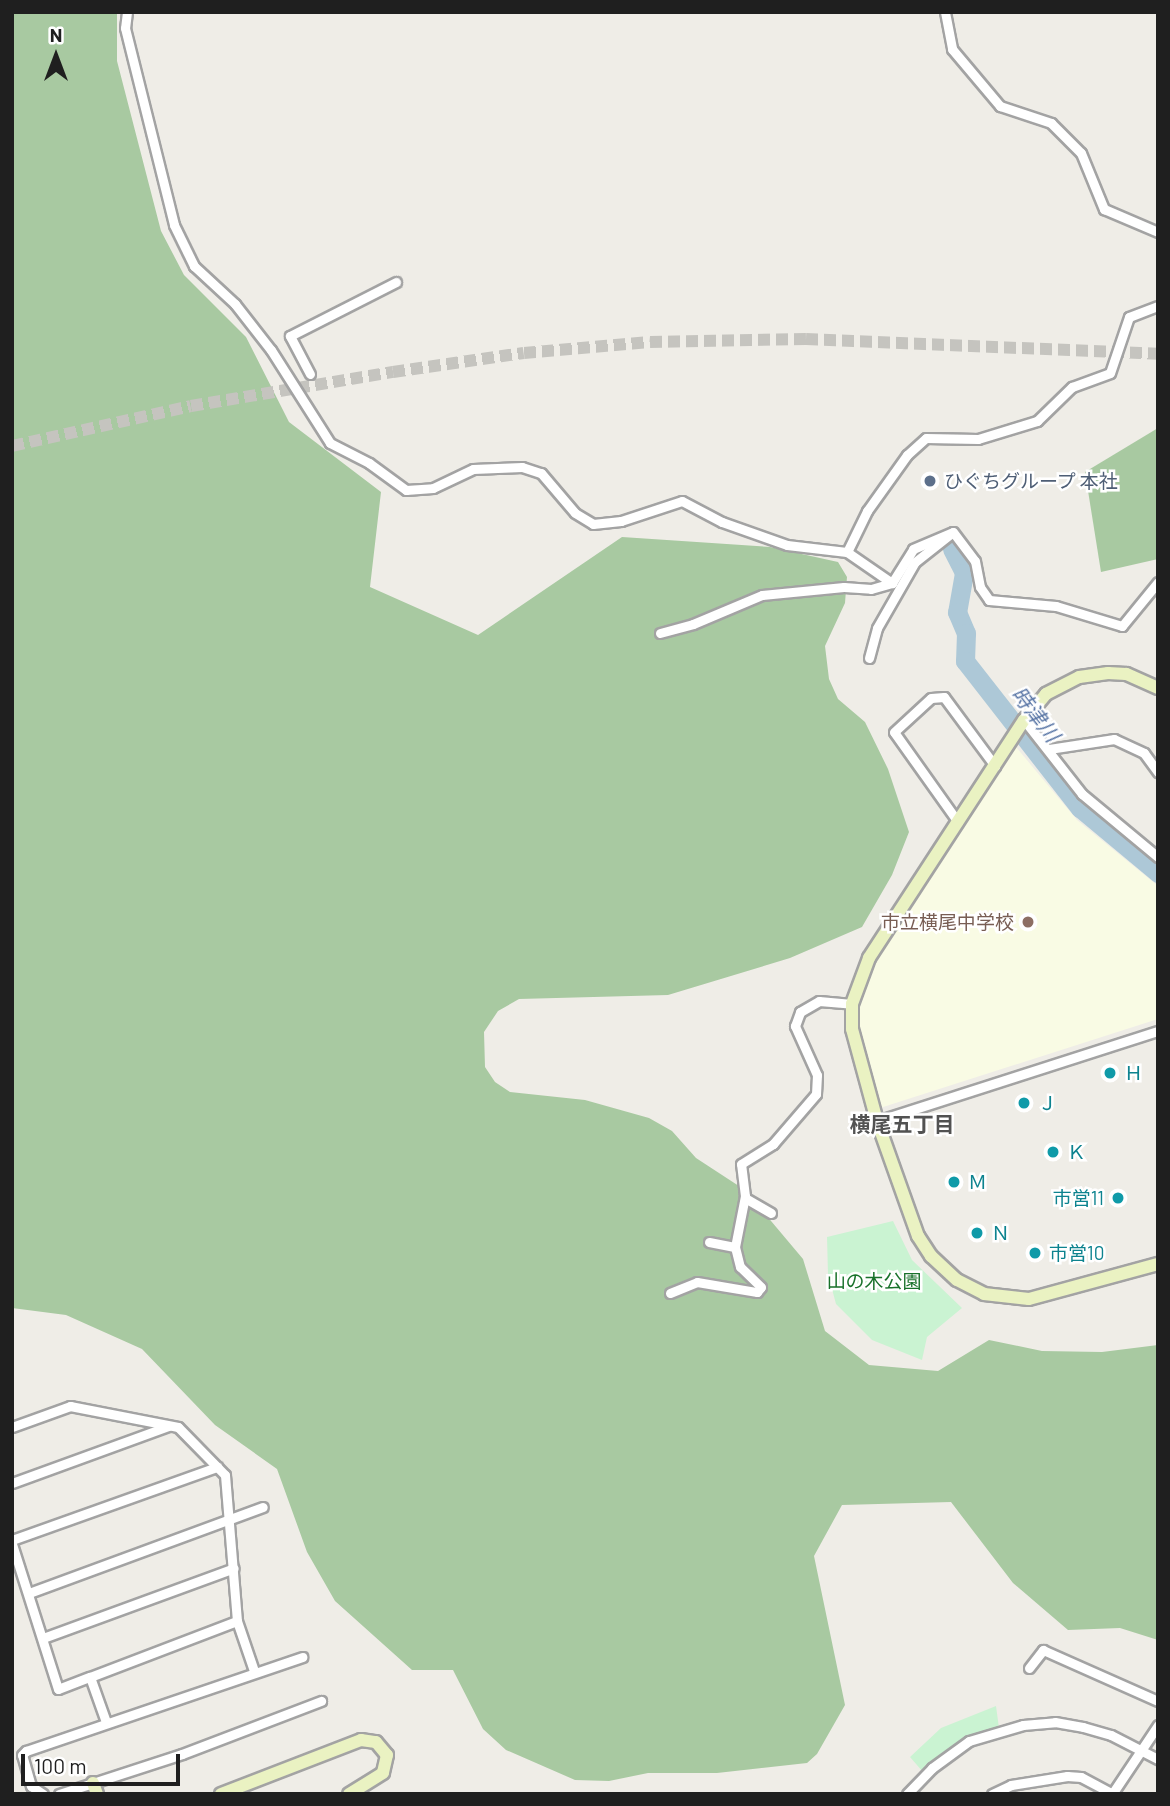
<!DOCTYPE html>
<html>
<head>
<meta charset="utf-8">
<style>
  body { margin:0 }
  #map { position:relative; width:1170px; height:1806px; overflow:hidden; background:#efede7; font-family:Barlow,"Noto Sans JP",sans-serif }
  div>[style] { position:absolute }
  .education>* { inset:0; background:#f9fbe4 }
  .forest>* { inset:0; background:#a8c9a1 }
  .park>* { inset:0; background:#caf3d2 }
  .river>* { height:19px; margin:-9.5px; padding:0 9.5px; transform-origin:9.5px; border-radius:9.5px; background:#adc8d7 }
  .secondary-tunnel>* { height:12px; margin-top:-6px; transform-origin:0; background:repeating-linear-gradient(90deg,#c5c4bf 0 12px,transparent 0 18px) }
  .roads { filter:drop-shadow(2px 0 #a3a3a3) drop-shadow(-2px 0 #a3a3a3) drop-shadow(0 2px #a3a3a3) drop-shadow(0 -2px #a3a3a3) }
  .street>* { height:9px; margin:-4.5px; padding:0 4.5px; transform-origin:4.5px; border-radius:4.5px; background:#fff }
  .secondary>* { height:12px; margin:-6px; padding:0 6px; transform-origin:6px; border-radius:6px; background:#eaf2c2 }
  .dots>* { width:19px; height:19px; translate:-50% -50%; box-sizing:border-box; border:4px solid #fff; border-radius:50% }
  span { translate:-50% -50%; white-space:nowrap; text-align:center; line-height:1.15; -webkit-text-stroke:5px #fff; paint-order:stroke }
  .service-label { font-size:19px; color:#4e5e75 }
  .left { translate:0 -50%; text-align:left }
  .education-label { font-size:19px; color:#785e54 }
  .right { translate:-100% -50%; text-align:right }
  .culture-label { font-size:19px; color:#0d838f }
  .park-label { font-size:19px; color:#19722b }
  .water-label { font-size:21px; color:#5774a4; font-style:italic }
  .neighbourhood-label { font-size:21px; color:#525252; font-weight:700 }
  .frame { position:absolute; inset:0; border:14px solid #1f1f1f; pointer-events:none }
  .north { position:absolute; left:21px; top:21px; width:70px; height:70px; -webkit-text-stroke:5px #fff; paint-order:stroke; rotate:0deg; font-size:19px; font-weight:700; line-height:28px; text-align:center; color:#1f1f1f }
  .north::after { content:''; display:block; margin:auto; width:24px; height:32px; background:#1f1f1f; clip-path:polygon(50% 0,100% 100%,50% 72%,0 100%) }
  .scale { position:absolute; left:21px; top:1754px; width:159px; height:32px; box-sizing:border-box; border:4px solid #1f1f1f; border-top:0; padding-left:9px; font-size:21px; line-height:24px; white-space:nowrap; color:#1f1f1f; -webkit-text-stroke:5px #fff; paint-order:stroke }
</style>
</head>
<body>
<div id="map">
  <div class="education">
    <div style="clip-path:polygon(1016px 747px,1077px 820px,1158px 886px,1158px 1019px,880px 1108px,860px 1045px,859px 1001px,875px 958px)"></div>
  </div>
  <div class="forest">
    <div style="clip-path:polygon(12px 12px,117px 12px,117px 61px,161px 231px,184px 275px,246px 337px,289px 422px,381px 492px,370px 587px,478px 635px,622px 537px,770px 547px,838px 562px,847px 577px,845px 603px,825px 646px,829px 679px,838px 699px,865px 722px,888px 769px,909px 832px,892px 875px,862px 927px,790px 958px,668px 995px,519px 999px,498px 1011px,484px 1032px,485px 1067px,495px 1082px,510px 1092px,585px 1100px,649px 1118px,672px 1131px,696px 1158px,745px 1190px,803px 1259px,825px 1331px,869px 1365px,938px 1371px,989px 1340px,1042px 1351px,1102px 1352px,1158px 1345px,1158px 1640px,1120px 1628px,1068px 1630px,1013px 1583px,951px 1502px,842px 1505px,814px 1556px,845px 1705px,817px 1754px,807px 1763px,717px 1773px,648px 1773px,609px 1781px,575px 1780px,506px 1750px,483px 1729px,453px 1670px,412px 1670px,335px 1601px,307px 1552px,277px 1469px,215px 1425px,142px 1349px,66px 1315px,12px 1308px)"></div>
    <div style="clip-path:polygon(1158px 428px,1158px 559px,1101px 572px,1085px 472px)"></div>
  </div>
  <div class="park">
    <div style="clip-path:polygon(893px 1221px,912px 1260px,962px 1308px,927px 1337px,922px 1360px,872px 1340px,836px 1304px,828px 1274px,827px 1237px)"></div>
    <div style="clip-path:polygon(996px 1706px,999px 1728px,959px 1744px,923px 1772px,910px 1757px,941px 1728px)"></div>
  </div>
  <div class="river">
    <div style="left:952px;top:549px;width:27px;rotate:63deg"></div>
    <div style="left:964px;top:573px;width:40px;rotate:100deg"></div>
    <div style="left:957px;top:612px;width:23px;rotate:67deg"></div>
    <div style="left:966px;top:633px;width:28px;rotate:92deg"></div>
    <div style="left:965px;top:661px;width:187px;rotate:52deg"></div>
    <div style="left:1080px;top:808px;width:102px;rotate:39.8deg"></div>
  </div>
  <div class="secondary-tunnel">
    <div style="left:12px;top:446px;width:183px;rotate:-12.6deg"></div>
    <div style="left:191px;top:406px;width:205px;rotate:-9.6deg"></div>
    <div style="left:393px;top:372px;width:132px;rotate:-8.3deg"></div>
    <div style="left:524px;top:353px;width:126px;rotate:-5deg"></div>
    <div style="left:650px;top:342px;width:156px;rotate:-1.1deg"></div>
    <div style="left:806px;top:339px;width:352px;rotate:2.4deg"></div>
  </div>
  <div class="roads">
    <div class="street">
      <div style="left:127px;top:12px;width:16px;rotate:97deg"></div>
      <div style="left:125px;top:28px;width:203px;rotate:76deg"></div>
      <div style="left:174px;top:225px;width:46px;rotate:64deg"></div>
      <div style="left:194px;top:266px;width:56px;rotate:42.8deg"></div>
      <div style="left:235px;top:304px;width:58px;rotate:52deg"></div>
      <div style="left:271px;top:350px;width:110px;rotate:57.6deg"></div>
      <div style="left:330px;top:443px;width:44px;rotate:27.1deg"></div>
      <div style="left:369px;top:463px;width:46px;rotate:36.1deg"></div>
      <div style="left:406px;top:490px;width:27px;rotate:-4deg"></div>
      <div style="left:433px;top:488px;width:44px;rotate:-25.4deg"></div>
      <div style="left:473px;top:469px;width:49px;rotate:-2.3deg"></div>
      <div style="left:522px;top:467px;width:20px;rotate:18deg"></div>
      <div style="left:541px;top:473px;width:52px;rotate:49.6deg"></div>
      <div style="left:575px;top:513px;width:21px;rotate:31deg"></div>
      <div style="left:593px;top:524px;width:28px;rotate:-6deg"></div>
      <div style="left:621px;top:521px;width:64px;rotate:-18.2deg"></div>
      <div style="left:682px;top:501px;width:45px;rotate:27.7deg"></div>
      <div style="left:722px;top:522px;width:69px;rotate:19.5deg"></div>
      <div style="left:787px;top:545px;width:60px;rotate:6.7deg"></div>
      <div style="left:847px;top:552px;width:55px;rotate:34.6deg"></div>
      <div style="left:892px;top:583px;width:40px;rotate:-58deg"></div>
      <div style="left:913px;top:549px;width:43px;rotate:-23deg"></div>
      <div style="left:945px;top:12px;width:38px;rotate:79deg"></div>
      <div style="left:952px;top:49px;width:75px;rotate:49.9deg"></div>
      <div style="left:1000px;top:106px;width:54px;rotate:18.4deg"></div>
      <div style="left:1051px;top:123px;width:42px;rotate:45deg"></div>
      <div style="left:1081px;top:153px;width:61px;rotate:67.7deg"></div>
      <div style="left:1104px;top:209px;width:59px;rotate:23.1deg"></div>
      <div style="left:310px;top:374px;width:43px;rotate:-117.8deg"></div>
      <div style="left:290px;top:336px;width:119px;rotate:-27deg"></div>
      <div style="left:847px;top:552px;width:46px;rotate:-64deg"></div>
      <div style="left:867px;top:511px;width:69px;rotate:-54.5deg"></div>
      <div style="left:907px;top:455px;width:25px;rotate:-42deg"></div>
      <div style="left:926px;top:438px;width:52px;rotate:1.1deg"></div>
      <div style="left:978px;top:439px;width:62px;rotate:-17deg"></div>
      <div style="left:1037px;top:421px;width:49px;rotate:-44.2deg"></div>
      <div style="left:1072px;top:387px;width:40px;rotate:-20.2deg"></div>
      <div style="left:1110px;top:373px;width:59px;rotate:-71.3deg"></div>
      <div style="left:1129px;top:317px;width:31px;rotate:-21deg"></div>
      <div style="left:660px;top:633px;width:34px;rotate:-15deg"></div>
      <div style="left:693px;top:624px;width:75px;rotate:-22.8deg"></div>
      <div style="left:762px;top:595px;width:82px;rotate:-5.6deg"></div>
      <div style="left:844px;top:587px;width:27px;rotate:4deg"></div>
      <div style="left:871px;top:589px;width:22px;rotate:-16deg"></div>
      <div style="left:869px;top:658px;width:31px;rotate:-75deg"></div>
      <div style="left:877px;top:628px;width:76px;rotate:-60.1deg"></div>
      <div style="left:915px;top:562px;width:48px;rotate:-38.3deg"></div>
      <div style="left:953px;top:532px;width:36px;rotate:53deg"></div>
      <div style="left:975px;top:561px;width:26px;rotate:79deg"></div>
      <div style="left:980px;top:587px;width:16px;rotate:55deg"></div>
      <div style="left:989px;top:600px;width:67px;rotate:5.1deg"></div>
      <div style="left:1056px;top:606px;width:69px;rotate:16.9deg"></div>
      <div style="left:1122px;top:626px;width:57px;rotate:-50.7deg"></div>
      <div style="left:1024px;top:720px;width:94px;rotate:51.9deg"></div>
      <div style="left:1082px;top:794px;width:99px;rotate:39.7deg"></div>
      <div style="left:1049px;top:749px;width:66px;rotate:-8.7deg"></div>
      <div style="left:1114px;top:739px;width:33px;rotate:25deg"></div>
      <div style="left:1144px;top:753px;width:24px;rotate:54deg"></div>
      <div style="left:958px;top:822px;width:110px;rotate:-125.4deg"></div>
      <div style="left:894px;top:732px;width:50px;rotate:-42.6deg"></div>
      <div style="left:931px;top:698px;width:13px;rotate:-4deg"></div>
      <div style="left:944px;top:697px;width:86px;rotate:53.5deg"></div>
      <div style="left:877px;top:1121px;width:295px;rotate:-17.8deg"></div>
      <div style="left:745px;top:1198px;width:30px;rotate:30deg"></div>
      <div style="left:709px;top:1242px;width:26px;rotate:11deg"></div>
      <div style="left:735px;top:1247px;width:52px;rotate:-78.9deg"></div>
      <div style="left:745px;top:1196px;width:32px;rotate:-97deg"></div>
      <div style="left:741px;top:1164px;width:38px;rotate:-32deg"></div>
      <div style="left:773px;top:1144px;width:66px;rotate:-49.3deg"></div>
      <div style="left:816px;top:1094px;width:19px;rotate:-87deg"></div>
      <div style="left:817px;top:1075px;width:54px;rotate:-114.2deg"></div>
      <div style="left:795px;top:1026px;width:15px;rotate:-70deg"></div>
      <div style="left:800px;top:1012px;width:22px;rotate:-30deg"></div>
      <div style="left:819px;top:1001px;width:33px;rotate:5deg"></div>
      <div style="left:670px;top:1293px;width:29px;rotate:-22deg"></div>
      <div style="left:697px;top:1282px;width:61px;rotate:9.5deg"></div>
      <div style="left:757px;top:1292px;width:6px;rotate:-51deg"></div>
      <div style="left:761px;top:1287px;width:29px;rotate:-136deg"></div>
      <div style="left:740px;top:1267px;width:21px;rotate:-104deg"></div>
      <div style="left:12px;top:1427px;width:62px;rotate:-19.9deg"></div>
      <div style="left:70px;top:1406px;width:110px;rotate:11deg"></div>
      <div style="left:178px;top:1427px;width:67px;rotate:45.6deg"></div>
      <div style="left:225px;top:1475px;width:146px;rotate:85.3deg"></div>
      <div style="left:237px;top:1621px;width:53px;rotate:71.2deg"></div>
      <div style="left:12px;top:1483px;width:167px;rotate:-20deg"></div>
      <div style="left:12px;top:1540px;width:218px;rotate:-19.6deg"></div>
      <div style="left:12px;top:1544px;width:152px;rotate:72.4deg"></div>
      <div style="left:58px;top:1689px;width:34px;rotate:-21deg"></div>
      <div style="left:90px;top:1677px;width:48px;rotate:70.4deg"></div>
      <div style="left:29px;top:1593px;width:249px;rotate:-20.2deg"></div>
      <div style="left:43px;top:1638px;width:203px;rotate:-20.1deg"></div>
      <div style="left:1029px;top:1668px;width:23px;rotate:-52deg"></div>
      <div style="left:1043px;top:1650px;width:126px;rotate:23.9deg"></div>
      <div style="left:90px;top:1677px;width:157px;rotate:-20.9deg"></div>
      <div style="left:43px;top:1794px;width:14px;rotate:-146deg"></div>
      <div style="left:31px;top:1786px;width:32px;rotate:-106deg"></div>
      <div style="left:22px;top:1755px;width:6px;rotate:-45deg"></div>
      <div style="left:26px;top:1751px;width:292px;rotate:-18.8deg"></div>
      <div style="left:59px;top:1794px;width:129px;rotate:-18deg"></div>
      <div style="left:182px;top:1754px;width:149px;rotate:-20.9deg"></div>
      <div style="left:907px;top:1794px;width:36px;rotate:-46deg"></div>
      <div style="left:932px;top:1768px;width:46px;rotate:-36.1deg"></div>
      <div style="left:969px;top:1741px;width:56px;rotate:-16.5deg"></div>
      <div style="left:1023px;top:1725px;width:32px;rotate:-5deg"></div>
      <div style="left:1055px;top:1722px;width:28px;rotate:10deg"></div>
      <div style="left:1083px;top:1727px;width:29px;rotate:16deg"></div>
      <div style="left:1111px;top:1735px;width:53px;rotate:27.1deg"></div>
      <div style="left:992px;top:1794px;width:21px;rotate:-25deg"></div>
      <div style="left:1011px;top:1785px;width:57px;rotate:-9.1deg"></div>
      <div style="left:1067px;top:1776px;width:14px;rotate:4deg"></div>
      <div style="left:1081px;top:1777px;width:36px;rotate:28deg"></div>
      <div style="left:1112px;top:1794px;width:83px;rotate:-56.3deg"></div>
    </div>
    <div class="secondary">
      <div style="left:1158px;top:688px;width:35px;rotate:-156deg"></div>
      <div style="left:1126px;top:674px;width:18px;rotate:-177deg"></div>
      <div style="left:1108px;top:673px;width:29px;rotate:172deg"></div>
      <div style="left:1079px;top:677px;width:37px;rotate:153deg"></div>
      <div style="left:1046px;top:694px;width:34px;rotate:130deg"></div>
      <div style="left:1024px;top:720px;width:284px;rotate:123.1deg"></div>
      <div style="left:869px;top:958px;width:49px;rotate:110.3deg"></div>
      <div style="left:852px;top:1004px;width:25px;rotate:90deg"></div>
      <div style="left:852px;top:1029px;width:95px;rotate:74.8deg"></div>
      <div style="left:877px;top:1121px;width:122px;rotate:70.4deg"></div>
      <div style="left:918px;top:1236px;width:24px;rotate:57deg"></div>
      <div style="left:931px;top:1256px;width:35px;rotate:43deg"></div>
      <div style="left:957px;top:1280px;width:30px;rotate:27deg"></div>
      <div style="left:984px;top:1294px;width:45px;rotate:6.3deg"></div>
      <div style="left:1029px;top:1299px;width:134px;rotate:-15.2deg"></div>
      <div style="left:93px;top:1783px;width:12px;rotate:70deg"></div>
      <div style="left:221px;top:1794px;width:150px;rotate:-21.1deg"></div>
      <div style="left:361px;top:1740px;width:15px;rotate:8deg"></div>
      <div style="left:376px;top:1742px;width:17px;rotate:50deg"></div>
      <div style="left:387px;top:1755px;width:18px;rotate:103deg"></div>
      <div style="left:383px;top:1773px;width:40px;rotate:148deg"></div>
    </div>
  </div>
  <div class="dots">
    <div style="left:930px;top:481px;background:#5c6f8a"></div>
    <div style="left:1028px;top:922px;background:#8d6e63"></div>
    <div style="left:1110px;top:1073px;background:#0f9aa8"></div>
    <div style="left:1024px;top:1103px;background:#0f9aa8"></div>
    <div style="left:1053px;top:1152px;background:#0f9aa8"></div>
    <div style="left:954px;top:1182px;background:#0f9aa8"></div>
    <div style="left:1118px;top:1198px;background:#0f9aa8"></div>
    <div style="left:977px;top:1233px;background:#0f9aa8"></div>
    <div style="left:1035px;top:1253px;background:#0f9aa8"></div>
  </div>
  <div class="service-label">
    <span class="left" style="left:944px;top:481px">ひぐちグループ 本社</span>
  </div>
  <div class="education-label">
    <span class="right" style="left:1014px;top:922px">市立横尾中学校</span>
  </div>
  <div class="culture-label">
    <span class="left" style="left:1124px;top:1073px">Ｈ</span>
    <span class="left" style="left:1038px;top:1103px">Ｊ</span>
    <span class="left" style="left:1067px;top:1152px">Ｋ</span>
    <span class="left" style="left:968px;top:1182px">Ｍ</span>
    <span class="right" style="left:1104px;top:1198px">市営11</span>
    <span class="left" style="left:991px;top:1233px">Ｎ</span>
    <span class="left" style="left:1049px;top:1253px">市営10</span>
  </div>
  <div class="park-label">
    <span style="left:874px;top:1281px">山の木公園</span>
  </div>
  <div class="water-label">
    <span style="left:1036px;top:714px;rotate:52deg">時津川</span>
  </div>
  <div class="neighbourhood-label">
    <span style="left:902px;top:1124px">横尾五丁目</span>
  </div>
  <div class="frame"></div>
  <div class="north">N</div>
  <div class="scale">100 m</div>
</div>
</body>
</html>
